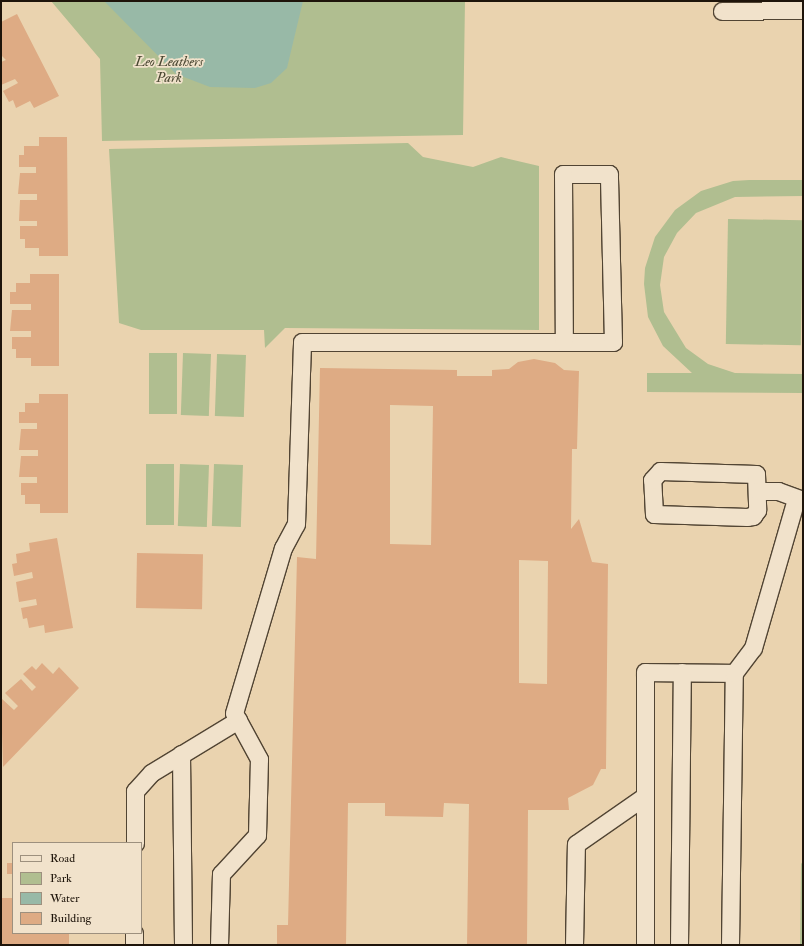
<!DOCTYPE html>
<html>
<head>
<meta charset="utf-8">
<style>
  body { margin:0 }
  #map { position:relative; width:804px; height:946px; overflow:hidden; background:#ead3af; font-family:"IM FELL Double Pica",serif }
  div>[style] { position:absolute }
  .green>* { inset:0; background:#b0be90; transform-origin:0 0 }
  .water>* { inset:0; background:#98b9a7 }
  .building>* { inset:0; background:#deab84; transform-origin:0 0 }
  .roads { filter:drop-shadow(1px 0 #514433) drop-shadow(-1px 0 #514433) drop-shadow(0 1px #514433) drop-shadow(0 -1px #514433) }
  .minor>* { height:17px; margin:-8.5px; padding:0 8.5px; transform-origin:8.5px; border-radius:8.5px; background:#f1e2cb }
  span { translate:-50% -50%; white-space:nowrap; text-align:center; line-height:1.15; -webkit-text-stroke:3.5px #f1e2cb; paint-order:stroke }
  .park-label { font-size:14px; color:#4a4732; font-style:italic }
  .frame { position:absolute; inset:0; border:2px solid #1e140a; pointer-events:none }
  .legend { position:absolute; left:12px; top:842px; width:130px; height:92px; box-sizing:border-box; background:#f1e2cb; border:1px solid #9d907e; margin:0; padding:5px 7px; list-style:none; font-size:12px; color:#1e140a }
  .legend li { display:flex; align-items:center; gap:8px; height:20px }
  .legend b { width:20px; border:1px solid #9d907e }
</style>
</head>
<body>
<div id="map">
  <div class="green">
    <div style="clip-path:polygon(51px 1px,465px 1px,463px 135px,102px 141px,100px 59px)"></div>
    <div style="clip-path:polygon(408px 143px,423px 157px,473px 167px,501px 157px,539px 166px,539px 330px,285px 328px,265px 348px,264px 330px,141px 330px,119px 323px,109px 149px)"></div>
    <div style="clip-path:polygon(749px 180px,803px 180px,803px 196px,735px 197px,696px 213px,677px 233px,664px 257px,660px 285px,664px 312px,686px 348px,708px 364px,735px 373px,803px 374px,803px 393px,647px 392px,647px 373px,692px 373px,663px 346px,648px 317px,644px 284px,645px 268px,655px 237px,675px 210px,701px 191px,733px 181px)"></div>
    <div style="left:728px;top:219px;width:75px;height:125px;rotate:1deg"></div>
    <div style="left:149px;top:353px;width:28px;height:61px"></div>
    <div style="left:183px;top:353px;width:28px;height:62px;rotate:2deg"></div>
    <div style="left:217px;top:354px;width:29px;height:62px;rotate:2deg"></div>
    <div style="left:146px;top:464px;width:28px;height:61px"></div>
    <div style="left:180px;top:464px;width:29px;height:62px;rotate:2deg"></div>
    <div style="left:214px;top:464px;width:29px;height:62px;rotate:2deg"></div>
    <div style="clip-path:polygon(803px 861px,803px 945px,800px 945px,801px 864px)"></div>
  </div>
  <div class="water">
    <div style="clip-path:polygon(104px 1px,303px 1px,287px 68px,271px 83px,255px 88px,210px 87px,176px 74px)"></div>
  </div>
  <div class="building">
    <div style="clip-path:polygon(17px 14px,59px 96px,34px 108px,30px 101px,16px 108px,13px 100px,9px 102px,3px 91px,18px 83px,15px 79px,1px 85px,1px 62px,6px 60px,1px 55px,1px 22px)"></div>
    <div style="clip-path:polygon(39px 137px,67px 137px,68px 256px,39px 256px,39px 248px,25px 248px,25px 239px,20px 239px,20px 226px,37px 226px,37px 221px,19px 221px,20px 200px,37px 200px,37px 194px,18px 194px,20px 173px,36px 173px,36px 167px,19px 167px,19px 155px,24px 155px,24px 146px,39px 146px)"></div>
    <div style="clip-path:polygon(30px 274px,59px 274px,59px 366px,31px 366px,31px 358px,16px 358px,16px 349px,12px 349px,12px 337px,31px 337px,31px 331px,10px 331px,12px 310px,31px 310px,31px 304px,10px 304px,10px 292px,16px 292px,16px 283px,30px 283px)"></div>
    <div style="clip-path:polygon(evenodd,534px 359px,555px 363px,564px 370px,579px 371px,577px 449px,572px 449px,571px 529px,579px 519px,592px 562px,608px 564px,606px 769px,601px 769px,593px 785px,568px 798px,569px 810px,528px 810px,527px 945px,467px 945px,469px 804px,444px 803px,443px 817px,385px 816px,385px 803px,348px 803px,346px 945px,277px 945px,277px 925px,288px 925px,297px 557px,316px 559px,320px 368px,457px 370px,457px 376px,492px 376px,492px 370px,509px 369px,518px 362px,534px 359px,390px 405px,433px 406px,431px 545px,390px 544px,390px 405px,534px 359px,519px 560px,548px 561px,547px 684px,519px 683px,519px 560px)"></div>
    <div style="clip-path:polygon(39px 394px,68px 394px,68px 513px,40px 513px,40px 504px,25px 504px,25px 495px,21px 495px,21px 483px,37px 483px,37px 477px,19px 477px,21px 456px,38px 456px,38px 450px,19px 450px,21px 429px,37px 429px,37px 423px,19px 423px,19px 412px,25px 412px,25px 403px,39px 403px)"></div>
    <div style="clip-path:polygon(57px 538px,73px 628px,45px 633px,44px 625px,29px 628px,27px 618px,23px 619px,21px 608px,37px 605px,36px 599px,19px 602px,16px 582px,33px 578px,32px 572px,14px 576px,12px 564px,17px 563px,16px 554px,30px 551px,29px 543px)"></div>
    <div style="left:137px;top:553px;width:66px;height:55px;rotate:1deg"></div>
    <div style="clip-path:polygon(42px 663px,53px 674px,59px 667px,79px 688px,3px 767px,1px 698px,14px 710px,18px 706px,5px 693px,21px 679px,32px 691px,36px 687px,23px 674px,32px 666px,36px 670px)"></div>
    <div style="left:7px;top:863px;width:6px;height:11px"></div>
    <div style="clip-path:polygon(1px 898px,13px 898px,13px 933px,69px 933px,69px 945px,1px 945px)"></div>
  </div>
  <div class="roads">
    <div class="minor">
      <div style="left:722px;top:11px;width:81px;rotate:-0.7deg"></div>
      <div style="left:660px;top:471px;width:96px;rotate:1.8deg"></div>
      <div style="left:756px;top:474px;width:36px;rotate:88deg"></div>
      <div style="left:757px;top:510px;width:7px;rotate:124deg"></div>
      <div style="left:753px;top:516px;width:6px;rotate:171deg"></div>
      <div style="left:747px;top:517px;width:93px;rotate:-178.2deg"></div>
      <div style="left:654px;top:514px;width:34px;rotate:-93deg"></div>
      <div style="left:652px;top:480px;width:12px;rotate:-48deg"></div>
      <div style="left:758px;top:491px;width:20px"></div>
      <div style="left:778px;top:491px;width:27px;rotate:20deg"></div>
      <div style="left:181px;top:754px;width:191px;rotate:89.4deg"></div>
      <div style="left:135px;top:843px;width:52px;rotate:-90deg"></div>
      <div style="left:135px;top:791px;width:24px;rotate:-48deg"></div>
      <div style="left:151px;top:773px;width:102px;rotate:-31.3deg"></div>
      <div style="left:134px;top:945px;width:12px;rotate:-90deg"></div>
      <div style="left:219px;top:945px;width:71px;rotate:-88.4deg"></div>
      <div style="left:221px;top:874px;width:53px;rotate:-47.3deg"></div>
      <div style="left:257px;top:835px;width:76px;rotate:-88.5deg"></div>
      <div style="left:259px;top:759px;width:52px;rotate:-118.5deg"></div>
      <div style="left:234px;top:713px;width:172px;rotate:-73.5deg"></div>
      <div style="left:283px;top:548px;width:27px;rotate:-62deg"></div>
      <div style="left:296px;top:524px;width:182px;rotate:-88.1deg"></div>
      <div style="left:302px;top:342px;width:311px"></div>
      <div style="left:613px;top:342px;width:168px;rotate:-91.4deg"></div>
      <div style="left:609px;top:174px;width:46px;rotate:180deg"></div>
      <div style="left:563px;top:174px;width:168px;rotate:89.7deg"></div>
      <div style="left:574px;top:945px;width:101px;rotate:-88.9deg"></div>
      <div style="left:576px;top:844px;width:84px;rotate:-34.8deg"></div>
      <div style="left:645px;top:945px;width:273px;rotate:-90deg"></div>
      <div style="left:645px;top:672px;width:89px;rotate:0.6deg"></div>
      <div style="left:679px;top:945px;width:273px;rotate:-89.4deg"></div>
      <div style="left:730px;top:945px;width:272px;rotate:-89.2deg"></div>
      <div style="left:734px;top:673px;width:31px;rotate:-53deg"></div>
      <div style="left:753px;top:648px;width:155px;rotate:-73.9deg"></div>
    </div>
  </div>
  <div class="park-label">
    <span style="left:169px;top:70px">Leo Leathers<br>Park</span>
  </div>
  <div class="frame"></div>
  <ul class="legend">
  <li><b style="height:5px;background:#f1e2cb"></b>Road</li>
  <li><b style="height:11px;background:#b0be90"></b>Park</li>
  <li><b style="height:11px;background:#98b9a7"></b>Water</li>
  <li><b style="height:11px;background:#deab84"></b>Building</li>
  </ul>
</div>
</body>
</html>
